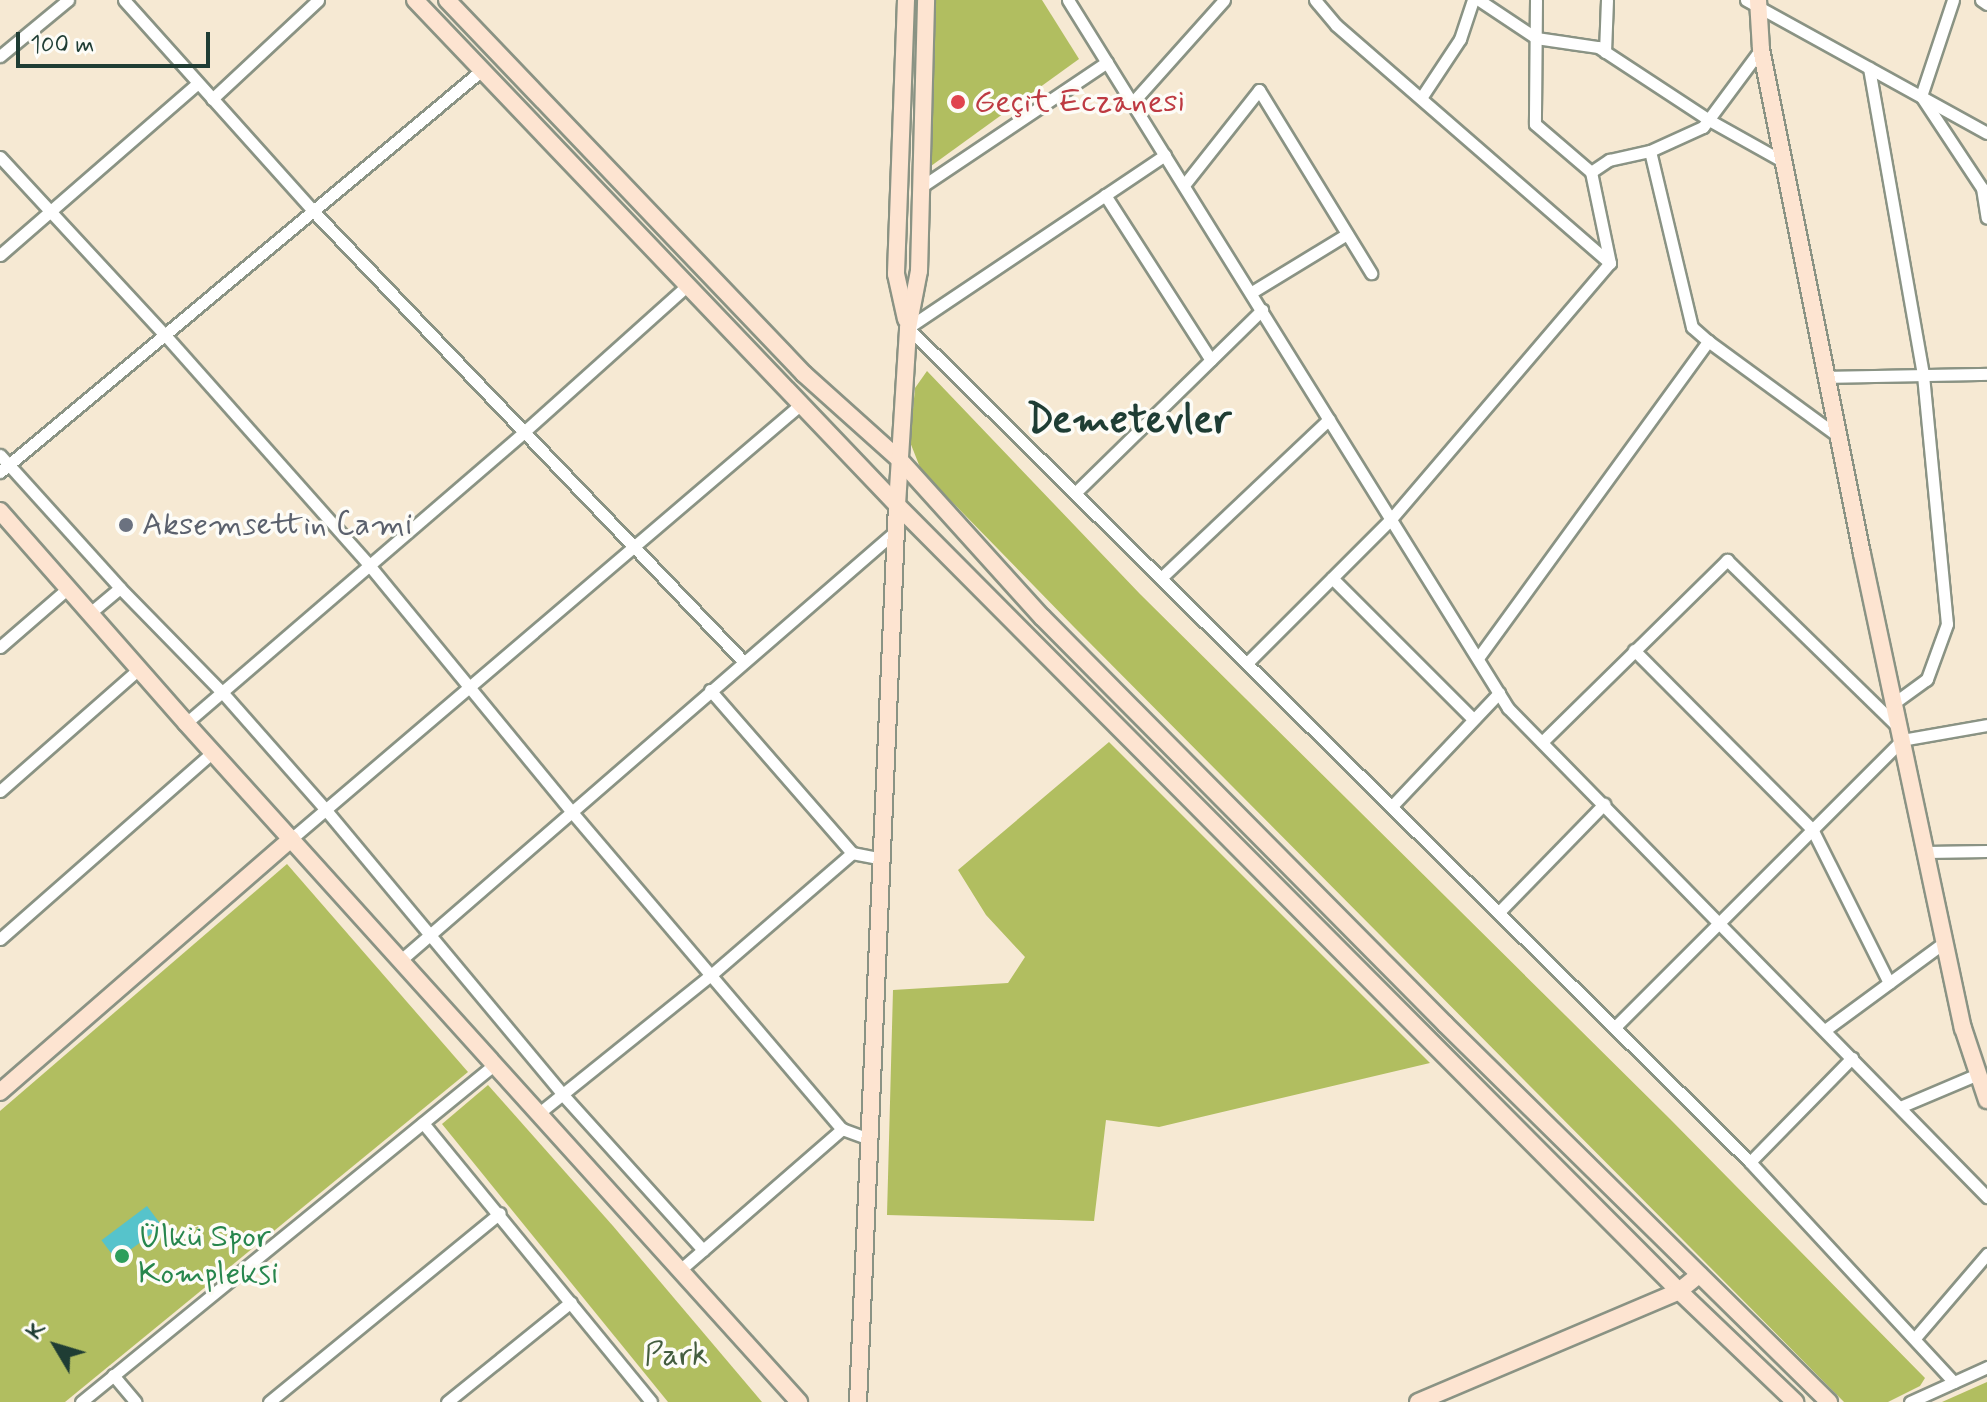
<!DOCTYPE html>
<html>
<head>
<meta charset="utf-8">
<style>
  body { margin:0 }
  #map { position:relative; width:1987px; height:1402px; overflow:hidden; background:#f6e9d3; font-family:Mynerve,sans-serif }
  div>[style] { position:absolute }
  .green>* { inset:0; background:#b1be60 }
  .water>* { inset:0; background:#56c3cb; transform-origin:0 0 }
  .roads { filter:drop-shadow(2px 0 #8a9384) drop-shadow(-2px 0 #8a9384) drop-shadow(0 2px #8a9384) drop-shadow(0 -2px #8a9384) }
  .street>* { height:11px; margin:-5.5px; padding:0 5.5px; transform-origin:5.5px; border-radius:5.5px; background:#fff }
  .secondary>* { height:16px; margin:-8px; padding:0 8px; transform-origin:8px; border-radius:8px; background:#fde4d1 }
  .dots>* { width:22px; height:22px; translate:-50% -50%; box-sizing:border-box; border:4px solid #fdfcf7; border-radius:50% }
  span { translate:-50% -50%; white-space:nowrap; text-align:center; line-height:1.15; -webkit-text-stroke:7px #fdfcf7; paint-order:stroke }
  .health-label { font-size:32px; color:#be3a42 }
  .left { translate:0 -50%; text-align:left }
  .worship-label { font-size:32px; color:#5b616d }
  .leisure-label { font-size:32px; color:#27864d }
  .park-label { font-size:32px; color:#445d3f }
  .district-label { font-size:40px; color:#1f3d34; font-weight:700 }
  .north { position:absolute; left:16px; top:1306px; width:80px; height:80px; -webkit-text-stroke:6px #fdfcf7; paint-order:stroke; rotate:308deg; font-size:22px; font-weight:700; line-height:32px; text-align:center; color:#1f3d34 }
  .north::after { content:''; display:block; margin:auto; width:28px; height:36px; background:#1f3d34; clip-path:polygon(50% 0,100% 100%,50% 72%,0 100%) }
  .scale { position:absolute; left:16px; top:32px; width:194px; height:36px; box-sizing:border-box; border:4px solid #1f3d34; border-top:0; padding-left:10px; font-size:24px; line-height:28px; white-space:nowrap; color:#1f3d34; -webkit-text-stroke:6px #fdfcf7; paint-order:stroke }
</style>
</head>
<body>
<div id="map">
  <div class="green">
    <div style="clip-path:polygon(936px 0,1042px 0,1079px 59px,931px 166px)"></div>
    <div style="clip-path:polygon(927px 371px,1140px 594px,1670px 1119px,1925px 1378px,1920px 1386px,1888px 1402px,1844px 1402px,1073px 626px,921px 470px,910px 442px,915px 388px)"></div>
    <div style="clip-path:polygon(1109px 742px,1430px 1063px,1159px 1127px,1106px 1120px,1094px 1221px,887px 1215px,893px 990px,1008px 983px,1025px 957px,986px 915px,958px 870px)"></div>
    <div style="clip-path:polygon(287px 864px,468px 1072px,65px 1402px,0 1402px,0 1111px)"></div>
    <div style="clip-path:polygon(488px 1085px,613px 1226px,762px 1402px,668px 1402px,442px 1124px)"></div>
    <div style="clip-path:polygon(1987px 1382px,1987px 1402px,1942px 1402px)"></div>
  </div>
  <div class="water">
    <div style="left:147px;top:1206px;width:25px;height:57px;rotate:53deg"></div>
  </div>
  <div class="roads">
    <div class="street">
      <div style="left:124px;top:0;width:283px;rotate:48.1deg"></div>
      <div style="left:313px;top:211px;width:622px;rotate:46.3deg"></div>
      <div style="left:1068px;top:0;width:834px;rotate:58.14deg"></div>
      <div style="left:1508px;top:708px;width:685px;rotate:45.59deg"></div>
      <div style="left:1315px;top:0;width:33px;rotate:50deg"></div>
      <div style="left:1336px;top:25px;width:363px;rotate:41deg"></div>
      <div style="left:1479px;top:0;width:69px;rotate:33.7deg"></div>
      <div style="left:1536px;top:38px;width:63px;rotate:8.3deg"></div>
      <div style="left:1598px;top:47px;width:133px;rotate:33.3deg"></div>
      <div style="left:1709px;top:120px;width:86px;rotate:29.2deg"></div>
      <div style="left:1536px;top:0;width:124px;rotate:90.5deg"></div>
      <div style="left:1535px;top:124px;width:74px;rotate:40.6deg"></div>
      <div style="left:1746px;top:0;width:275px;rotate:28.9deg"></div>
      <div style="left:1953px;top:0;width:101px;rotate:108.4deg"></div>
      <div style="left:1921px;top:96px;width:110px;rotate:56.5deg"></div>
      <div style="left:1982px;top:188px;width:30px;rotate:81deg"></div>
      <div style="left:1981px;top:0;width:7px;rotate:34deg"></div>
      <div style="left:1605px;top:52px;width:52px;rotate:-87.8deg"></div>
      <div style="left:0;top:56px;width:88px;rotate:-39.5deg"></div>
      <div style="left:1869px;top:68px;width:312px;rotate:80deg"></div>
      <div style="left:1923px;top:375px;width:250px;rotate:84.5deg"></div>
      <div style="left:1947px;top:624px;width:59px;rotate:110deg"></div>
      <div style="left:1927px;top:679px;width:41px;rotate:144deg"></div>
      <div style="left:1421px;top:98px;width:71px;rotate:-56.5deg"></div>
      <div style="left:1460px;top:39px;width:41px;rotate:-71.6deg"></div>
      <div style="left:212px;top:99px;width:145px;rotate:-43deg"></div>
      <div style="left:1132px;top:103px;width:138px;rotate:-48.2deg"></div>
      <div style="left:1650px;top:151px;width:181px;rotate:76.6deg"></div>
      <div style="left:1692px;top:327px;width:21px;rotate:41deg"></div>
      <div style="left:1165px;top:155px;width:310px;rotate:146.1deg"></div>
      <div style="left:908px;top:328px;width:1185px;rotate:44.73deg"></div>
      <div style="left:1750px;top:1162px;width:300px;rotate:47.2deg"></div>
      <div style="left:0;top:157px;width:243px;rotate:47.2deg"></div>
      <div style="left:165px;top:335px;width:307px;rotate:48.4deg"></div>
      <div style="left:369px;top:565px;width:318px;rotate:50.6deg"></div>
      <div style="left:571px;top:811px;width:418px;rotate:49.6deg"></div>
      <div style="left:842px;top:1129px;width:29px;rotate:20deg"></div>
      <div style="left:1184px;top:185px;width:121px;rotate:-51.7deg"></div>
      <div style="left:1259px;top:90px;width:215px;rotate:58.5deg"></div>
      <div style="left:921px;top:187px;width:224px;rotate:-33.9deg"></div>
      <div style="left:1105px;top:195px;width:196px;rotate:57.3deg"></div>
      <div style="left:0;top:255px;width:262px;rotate:-41deg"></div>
      <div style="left:1252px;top:292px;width:111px;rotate:-31.4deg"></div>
      <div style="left:1827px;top:377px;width:160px;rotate:-1.1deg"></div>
      <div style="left:0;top:455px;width:179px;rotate:47.9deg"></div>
      <div style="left:120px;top:588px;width:146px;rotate:45.6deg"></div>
      <div style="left:222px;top:692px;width:156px;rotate:48.6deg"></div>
      <div style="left:325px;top:809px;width:372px;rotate:50.2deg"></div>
      <div style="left:563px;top:1095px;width:209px;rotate:47.9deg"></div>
      <div style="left:0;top:472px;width:628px;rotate:-39.83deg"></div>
      <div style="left:1075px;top:493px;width:262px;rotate:-44.4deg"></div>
      <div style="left:1161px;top:578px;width:231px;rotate:-43.4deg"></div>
      <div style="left:1332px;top:578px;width:198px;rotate:45deg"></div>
      <div style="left:90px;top:613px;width:39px;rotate:-40deg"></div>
      <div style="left:0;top:647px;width:90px;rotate:-40.9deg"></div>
      <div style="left:1634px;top:650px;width:252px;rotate:45.2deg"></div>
      <div style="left:1812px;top:829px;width:172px;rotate:63.4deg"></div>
      <div style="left:1478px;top:658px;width:392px;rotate:-54deg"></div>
      <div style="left:1708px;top:341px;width:162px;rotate:36.2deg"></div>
      <div style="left:1247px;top:663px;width:204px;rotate:-45deg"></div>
      <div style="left:1391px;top:519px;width:337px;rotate:-49.5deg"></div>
      <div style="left:1610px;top:263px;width:93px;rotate:-101.8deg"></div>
      <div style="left:1591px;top:172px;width:22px;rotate:-34deg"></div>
      <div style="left:1609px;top:160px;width:42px;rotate:-12.4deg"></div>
      <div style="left:1650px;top:151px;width:58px;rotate:-24.4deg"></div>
      <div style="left:1703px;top:127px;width:97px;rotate:-53.4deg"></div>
      <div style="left:710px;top:690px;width:216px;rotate:48.9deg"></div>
      <div style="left:852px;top:853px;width:31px;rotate:11deg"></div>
      <div style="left:186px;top:723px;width:447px;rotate:-40.7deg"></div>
      <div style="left:525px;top:431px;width:219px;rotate:-41.9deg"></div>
      <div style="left:1542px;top:742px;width:260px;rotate:-44.5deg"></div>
      <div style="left:1727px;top:560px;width:240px;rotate:44.3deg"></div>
      <div style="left:0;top:791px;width:185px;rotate:-41.3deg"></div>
      <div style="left:1392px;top:806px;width:156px;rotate:-46.6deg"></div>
      <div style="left:291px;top:839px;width:670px;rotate:-40.46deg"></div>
      <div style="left:1926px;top:852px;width:61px;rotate:-0.9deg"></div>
      <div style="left:1499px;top:912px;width:151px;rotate:-45.8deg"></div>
      <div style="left:0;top:939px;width:283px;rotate:-41.3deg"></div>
      <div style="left:402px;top:959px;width:654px;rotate:-40.91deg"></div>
      <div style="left:1615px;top:1027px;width:406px;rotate:-45deg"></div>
      <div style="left:1902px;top:740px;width:86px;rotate:-10deg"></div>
      <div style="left:1825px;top:1030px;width:149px;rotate:-36.3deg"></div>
      <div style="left:1900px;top:1107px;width:85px;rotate:-22.9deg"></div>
      <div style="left:539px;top:1113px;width:222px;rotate:-38.8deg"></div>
      <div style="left:712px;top:974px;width:185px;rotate:-40.8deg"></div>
      <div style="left:423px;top:1123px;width:360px;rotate:50.7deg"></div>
      <div style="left:1750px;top:1162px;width:146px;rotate:-45.6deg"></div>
      <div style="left:680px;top:1270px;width:215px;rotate:-41deg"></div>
      <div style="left:1915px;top:1338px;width:111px;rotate:-49.4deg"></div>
      <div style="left:113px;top:1375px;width:35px;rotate:50deg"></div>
      <div style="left:81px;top:1402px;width:534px;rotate:-39.23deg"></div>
      <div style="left:269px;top:1402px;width:298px;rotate:-39.3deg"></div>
      <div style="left:447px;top:1402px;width:159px;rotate:-38.9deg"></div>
      <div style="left:1910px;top:1402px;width:85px;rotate:-24.4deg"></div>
    </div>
    <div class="secondary">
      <div style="left:415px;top:0;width:698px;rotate:46.33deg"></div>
      <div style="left:897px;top:505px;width:1109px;rotate:45.15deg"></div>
      <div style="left:1679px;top:1291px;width:161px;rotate:43.7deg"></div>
      <div style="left:447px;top:0;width:517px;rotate:46.33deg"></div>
      <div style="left:804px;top:374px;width:129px;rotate:41.9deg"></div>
      <div style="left:900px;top:460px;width:212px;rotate:47.9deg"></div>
      <div style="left:1042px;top:617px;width:573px;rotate:45.28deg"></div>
      <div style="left:1445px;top:1024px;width:539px;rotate:44.55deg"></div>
      <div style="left:906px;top:0;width:274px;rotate:92.1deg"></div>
      <div style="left:896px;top:274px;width:46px;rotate:77.5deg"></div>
      <div style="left:1758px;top:0;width:49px;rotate:86.5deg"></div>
      <div style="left:1761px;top:49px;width:515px;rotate:78.69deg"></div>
      <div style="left:1862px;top:554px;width:485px;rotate:78deg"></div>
      <div style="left:1963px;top:1028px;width:76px;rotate:71.6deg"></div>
      <div style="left:0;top:511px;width:282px;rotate:48.7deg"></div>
      <div style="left:186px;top:723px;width:915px;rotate:47.92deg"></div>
      <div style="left:0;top:1092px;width:386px;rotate:-41deg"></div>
      <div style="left:858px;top:1402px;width:898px;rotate:-87.51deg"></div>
      <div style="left:897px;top:505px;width:177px;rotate:-86.4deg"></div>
      <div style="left:908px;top:328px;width:58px;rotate:-79.1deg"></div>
      <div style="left:919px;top:271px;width:271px;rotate:-88.5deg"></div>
      <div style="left:1418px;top:1402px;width:284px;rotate:-23deg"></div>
      <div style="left:1679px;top:1291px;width:26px;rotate:-39deg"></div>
    </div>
  </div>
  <div class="dots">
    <div style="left:958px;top:102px;background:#e0444e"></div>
    <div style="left:126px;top:525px;background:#6b7280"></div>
    <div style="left:122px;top:1256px;background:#2e9e5b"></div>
  </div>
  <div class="health-label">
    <span class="left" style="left:974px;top:102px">Geçit Eczanesi</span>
  </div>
  <div class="worship-label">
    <span class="left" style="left:142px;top:525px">Aksemsettin Cami</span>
  </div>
  <div class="leisure-label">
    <span class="left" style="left:138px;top:1256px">Ülkü Spor<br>Kompleksi</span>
  </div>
  <div class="park-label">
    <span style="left:676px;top:1355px">Park</span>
  </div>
  <div class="district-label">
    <span style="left:1129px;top:421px">Demetevler</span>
  </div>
  <div class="north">K</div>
  <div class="scale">100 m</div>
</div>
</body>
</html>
